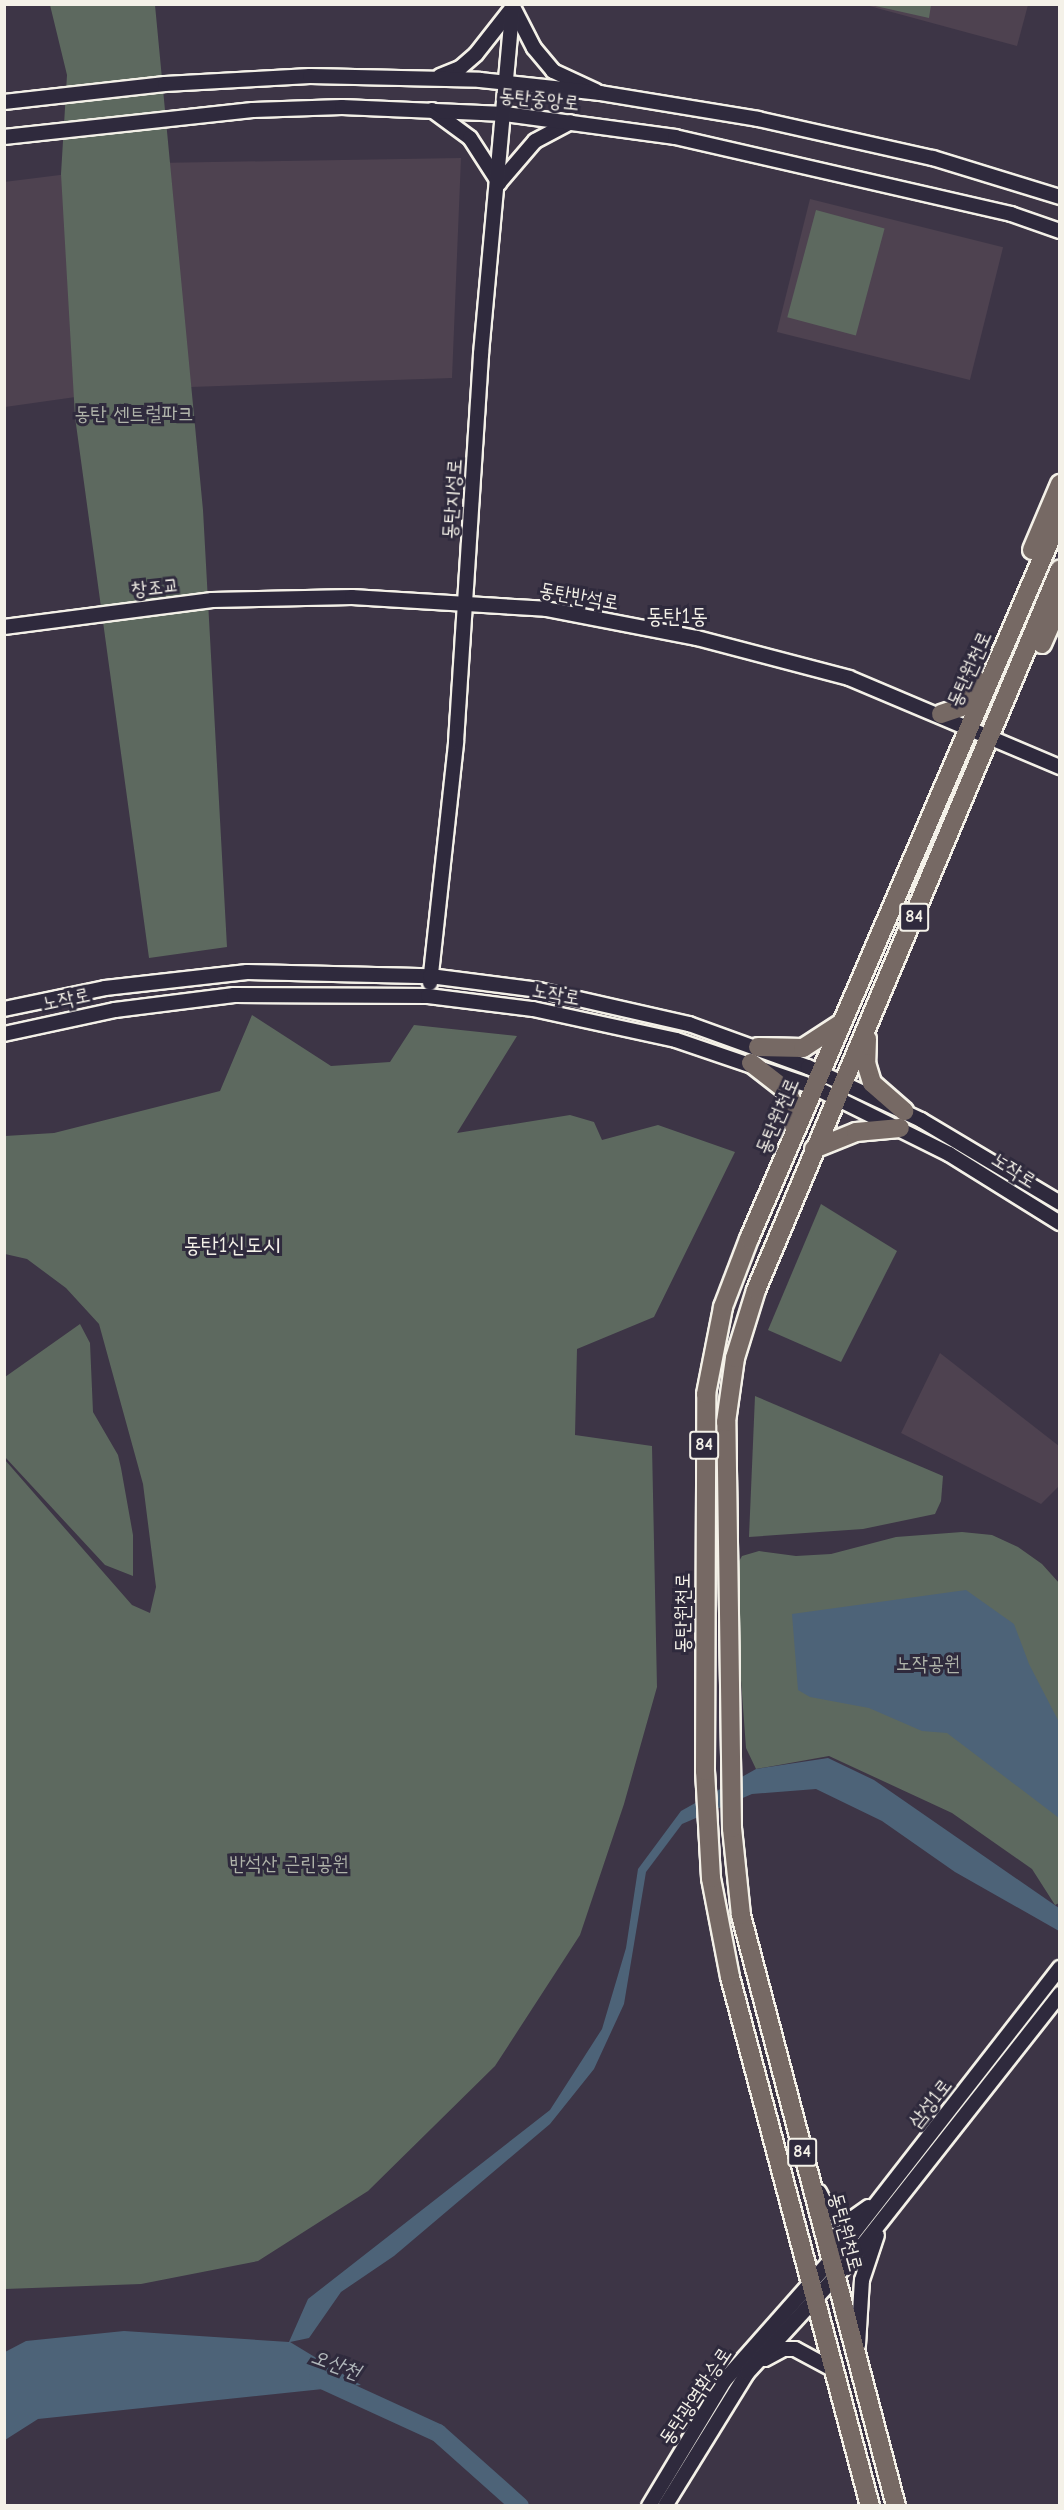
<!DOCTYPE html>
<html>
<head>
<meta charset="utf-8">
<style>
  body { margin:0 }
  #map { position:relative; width:1064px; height:2510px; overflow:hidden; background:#3d3546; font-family:"Comic Neue","Poor Story",sans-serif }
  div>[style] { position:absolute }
  .built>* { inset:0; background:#4e4250; transform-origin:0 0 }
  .green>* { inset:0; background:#5d695f; transform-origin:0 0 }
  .water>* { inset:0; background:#4d6378 }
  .river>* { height:18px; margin:-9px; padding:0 9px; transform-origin:9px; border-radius:9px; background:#4d6378 }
  .roads { filter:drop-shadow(2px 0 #f4f1e8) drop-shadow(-2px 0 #f4f1e8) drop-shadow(0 2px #f4f1e8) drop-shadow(0 -2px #f4f1e8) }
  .tertiary>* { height:14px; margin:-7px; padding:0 7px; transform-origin:7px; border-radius:7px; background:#2f2a3d }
  .primary>* { height:18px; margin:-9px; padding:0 9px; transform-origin:9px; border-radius:9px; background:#766964 }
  span { translate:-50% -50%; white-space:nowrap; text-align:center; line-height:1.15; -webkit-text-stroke:6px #2f2a3d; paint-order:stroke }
  .shield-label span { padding:2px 4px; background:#2f2a3d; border:2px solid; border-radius:4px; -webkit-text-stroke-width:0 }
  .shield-label { font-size:18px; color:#f4f1e8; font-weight:700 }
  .street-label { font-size:20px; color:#f4f1e8 }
  .park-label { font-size:20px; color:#b0b4aa }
  .water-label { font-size:21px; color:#b1b8bb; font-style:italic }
  .quarter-label { font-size:22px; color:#f4f1e8 }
  .frame { position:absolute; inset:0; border:6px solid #f4f1e8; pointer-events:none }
</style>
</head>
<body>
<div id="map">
  <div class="built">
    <div style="clip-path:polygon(862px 4px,1028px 5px,1017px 46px)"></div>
    <div style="clip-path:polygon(461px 158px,452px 378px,132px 389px,5px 407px,4px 182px,156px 163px)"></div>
    <div style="left:810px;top:199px;width:199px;height:137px;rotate:14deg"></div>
    <div style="clip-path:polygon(940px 1353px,1059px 1446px,1059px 1486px,1041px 1504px,901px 1433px)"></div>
  </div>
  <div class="green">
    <div style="clip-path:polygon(50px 5px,155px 5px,203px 510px,227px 947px,149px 958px,75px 417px,61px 174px,67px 75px)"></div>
    <div style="clip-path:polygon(871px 5px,931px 5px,929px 18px)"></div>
    <div style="left:816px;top:210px;width:71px;height:111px;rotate:15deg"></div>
    <div style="clip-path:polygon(252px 1015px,331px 1066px,390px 1062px,414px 1025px,517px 1036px,457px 1133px,570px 1115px,594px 1122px,602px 1140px,658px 1125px,735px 1152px,654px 1317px,577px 1349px,575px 1435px,652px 1446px,657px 1687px,624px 1804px,580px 1935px,495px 2066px,368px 2191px,258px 2261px,141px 2284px,5px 2289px,5px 1460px,132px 1605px,150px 1613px,156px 1587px,143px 1484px,99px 1324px,66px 1288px,27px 1259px,5px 1254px,5px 1136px,54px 1133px,220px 1091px)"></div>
    <div style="clip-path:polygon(821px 1204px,897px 1251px,841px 1362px,768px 1330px)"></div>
    <div style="clip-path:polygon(80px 1324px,90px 1343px,93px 1412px,118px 1455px,121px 1468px,133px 1535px,133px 1576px,105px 1565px,5px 1457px,5px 1377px)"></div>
    <div style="clip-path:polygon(755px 1396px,943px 1476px,941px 1501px,935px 1514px,863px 1529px,749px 1537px)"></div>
    <div style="clip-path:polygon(962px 1532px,992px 1535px,1018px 1547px,1042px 1564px,1060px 1584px,1059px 1903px,1055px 1905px,1032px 1869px,952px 1813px,829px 1756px,756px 1769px,746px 1748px,733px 1572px,742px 1556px,759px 1551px,796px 1556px,831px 1554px,896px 1537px)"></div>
  </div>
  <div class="water">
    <div style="clip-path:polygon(966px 1590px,1014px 1624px,1029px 1664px,1059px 1722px,1059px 1818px,947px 1733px,922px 1731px,869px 1708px,810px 1697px,798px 1690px,792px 1614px)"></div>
    <div style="clip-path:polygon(828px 1758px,874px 1780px,1059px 1908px,1059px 1931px,955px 1872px,882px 1821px,816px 1789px,752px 1794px,682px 1824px,646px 1872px,624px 2004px,594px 2069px,550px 2124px,394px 2256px,341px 2292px,309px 2338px,290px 2342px,361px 2385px,38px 2419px,5px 2440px,5px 2352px,26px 2341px,124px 2331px,289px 2342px,308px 2299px,550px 2110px,602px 2029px,626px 1948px,638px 1869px,681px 1811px,756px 1769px)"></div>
  </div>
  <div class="river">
    <div style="left:318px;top:2378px;width:132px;rotate:24.6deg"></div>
    <div style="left:438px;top:2433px;width:110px;rotate:41.7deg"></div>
  </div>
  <div class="roads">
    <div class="tertiary">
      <div style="left:440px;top:76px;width:22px;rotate:-22deg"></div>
      <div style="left:460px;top:68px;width:21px;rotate:-41deg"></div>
      <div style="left:476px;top:54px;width:60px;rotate:-51.8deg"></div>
      <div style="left:513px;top:7px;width:46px;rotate:62.9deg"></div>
      <div style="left:534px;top:48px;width:30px;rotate:50deg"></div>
      <div style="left:553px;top:71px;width:47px;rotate:24.9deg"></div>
      <div style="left:4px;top:102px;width:162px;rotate:-6.4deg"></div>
      <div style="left:165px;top:84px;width:145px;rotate:-3.2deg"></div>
      <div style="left:310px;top:76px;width:170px;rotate:1.3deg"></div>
      <div style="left:480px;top:80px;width:121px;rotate:6.2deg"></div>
      <div style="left:600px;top:93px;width:160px;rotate:9.3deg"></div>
      <div style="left:758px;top:119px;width:179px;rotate:12.6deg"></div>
      <div style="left:933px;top:158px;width:133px;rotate:17.1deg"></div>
      <div style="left:432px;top:110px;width:47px;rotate:36.4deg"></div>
      <div style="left:470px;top:138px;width:54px;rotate:57.2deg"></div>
      <div style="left:499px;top:183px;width:55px;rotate:-49.4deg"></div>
      <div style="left:535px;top:141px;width:40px;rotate:-28deg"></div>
      <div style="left:4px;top:137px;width:250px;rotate:-6.2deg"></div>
      <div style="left:253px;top:110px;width:89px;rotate:-1.9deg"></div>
      <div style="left:342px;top:107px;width:163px;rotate:2.5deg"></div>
      <div style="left:505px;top:114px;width:172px;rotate:7.7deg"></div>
      <div style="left:675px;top:137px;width:345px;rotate:12.9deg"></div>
      <div style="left:1011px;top:214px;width:52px;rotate:19.1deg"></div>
      <div style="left:4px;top:627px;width:210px;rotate:-7.4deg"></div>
      <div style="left:212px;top:600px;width:140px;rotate:-1.2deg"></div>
      <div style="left:352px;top:597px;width:194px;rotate:3.5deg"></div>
      <div style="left:546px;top:609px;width:154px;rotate:10.9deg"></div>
      <div style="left:697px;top:638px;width:157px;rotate:14.7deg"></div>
      <div style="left:849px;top:678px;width:229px;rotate:22.9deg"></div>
      <div style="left:430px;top:983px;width:242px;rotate:-83.8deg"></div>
      <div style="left:456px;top:742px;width:389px;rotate:-86.3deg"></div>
      <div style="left:481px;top:354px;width:351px;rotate:-84.8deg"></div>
      <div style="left:4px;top:1009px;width:103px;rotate:-11.7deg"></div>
      <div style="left:105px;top:988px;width:143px;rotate:-6.4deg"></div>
      <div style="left:247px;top:972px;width:183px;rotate:1.3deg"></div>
      <div style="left:430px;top:976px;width:110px;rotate:7.3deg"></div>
      <div style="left:539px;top:990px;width:154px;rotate:12.8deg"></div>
      <div style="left:689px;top:1024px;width:127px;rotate:19.9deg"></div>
      <div style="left:808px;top:1067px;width:125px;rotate:25.1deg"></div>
      <div style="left:921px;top:1120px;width:162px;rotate:30.8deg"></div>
      <div style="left:4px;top:1034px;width:114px;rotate:-12.2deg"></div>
      <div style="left:115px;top:1010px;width:120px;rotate:-7.2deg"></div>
      <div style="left:234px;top:995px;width:194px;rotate:0.3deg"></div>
      <div style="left:428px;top:996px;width:106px;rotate:7.1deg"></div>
      <div style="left:533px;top:1009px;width:146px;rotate:12.2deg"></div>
      <div style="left:676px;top:1040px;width:146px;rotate:18.8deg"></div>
      <div style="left:814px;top:1087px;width:151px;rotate:26.4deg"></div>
      <div style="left:949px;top:1154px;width:131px;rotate:31.9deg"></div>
      <div style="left:819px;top:2192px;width:19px;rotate:62deg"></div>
      <div style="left:828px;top:2209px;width:16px;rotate:35deg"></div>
      <div style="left:841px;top:2218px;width:12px"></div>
      <div style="left:853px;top:2218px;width:19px;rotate:-35deg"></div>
      <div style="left:858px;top:2345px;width:65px;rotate:-86.5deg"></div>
      <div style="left:862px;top:2280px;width:47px;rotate:-71.6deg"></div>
      <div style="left:765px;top:2359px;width:21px;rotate:-28deg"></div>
      <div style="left:784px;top:2349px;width:11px"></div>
      <div style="left:795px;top:2349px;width:44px;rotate:28.3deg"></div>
      <div style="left:649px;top:2506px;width:146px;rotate:-59deg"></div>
      <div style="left:724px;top:2381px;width:183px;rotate:-48.5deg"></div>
      <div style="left:845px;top:2244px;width:350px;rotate:-52.1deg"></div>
      <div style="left:665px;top:2506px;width:156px;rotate:-58.3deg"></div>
      <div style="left:747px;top:2373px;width:152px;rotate:-47.4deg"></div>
      <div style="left:850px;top:2261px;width:340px;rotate:-51.8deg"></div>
    </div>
    <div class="primary">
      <div style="left:1032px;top:550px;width:72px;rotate:-67deg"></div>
      <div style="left:1042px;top:644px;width:45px;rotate:-66.3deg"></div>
      <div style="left:941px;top:714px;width:21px;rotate:-19deg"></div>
      <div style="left:961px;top:707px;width:31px;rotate:-57deg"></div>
      <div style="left:867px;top:1039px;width:24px;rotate:92deg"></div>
      <div style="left:866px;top:1063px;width:21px;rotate:73deg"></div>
      <div style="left:872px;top:1083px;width:43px;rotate:41.2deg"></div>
      <div style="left:758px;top:1047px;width:45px;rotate:1.3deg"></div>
      <div style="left:803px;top:1048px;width:44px;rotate:-33deg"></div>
      <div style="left:751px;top:1063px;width:46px;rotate:37.9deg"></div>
      <div style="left:787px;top:1091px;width:17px;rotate:65deg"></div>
      <div style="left:794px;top:1106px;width:20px;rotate:90deg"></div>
      <div style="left:814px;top:1149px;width:45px;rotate:-22deg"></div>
      <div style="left:856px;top:1132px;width:44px;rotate:-5.2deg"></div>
      <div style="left:870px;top:2506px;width:547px;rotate:-104.82deg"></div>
      <div style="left:730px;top:1977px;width:101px;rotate:-100.9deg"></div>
      <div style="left:711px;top:1878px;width:107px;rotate:-93.2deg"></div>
      <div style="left:705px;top:1771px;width:377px;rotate:-89.8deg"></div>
      <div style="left:706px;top:1394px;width:89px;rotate:-78.9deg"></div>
      <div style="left:723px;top:1307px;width:73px;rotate:-69.1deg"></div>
      <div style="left:749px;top:1239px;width:786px;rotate:-66.7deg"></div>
      <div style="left:896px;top:2506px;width:611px;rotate:-104.7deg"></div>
      <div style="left:741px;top:1915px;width:87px;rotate:-95.9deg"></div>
      <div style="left:732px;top:1828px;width:406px;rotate:-90.8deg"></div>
      <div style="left:726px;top:1422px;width:65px;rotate:-82deg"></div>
      <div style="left:735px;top:1358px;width:71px;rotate:-72.8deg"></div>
      <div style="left:756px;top:1290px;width:782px;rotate:-67.14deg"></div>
    </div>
  </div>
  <div class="shield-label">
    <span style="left:914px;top:917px">84</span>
    <span style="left:704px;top:1445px">84</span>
    <span style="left:802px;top:2152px">84</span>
  </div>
  <div class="street-label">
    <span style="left:539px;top:99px;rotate:6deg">동탄중앙로</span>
    <span style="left:452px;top:499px;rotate:-86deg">동탄지성로</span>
    <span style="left:155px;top:587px;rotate:-6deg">창조교</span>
    <span style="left:579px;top:596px;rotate:10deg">동탄반석로</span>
    <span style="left:969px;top:669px;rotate:-66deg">동탄원천로</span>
    <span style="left:556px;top:994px;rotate:10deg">노작로</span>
    <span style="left:66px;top:999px;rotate:-12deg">노작로</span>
    <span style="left:777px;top:1116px;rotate:-67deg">동탄원천로</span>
    <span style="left:1014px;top:1170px;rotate:32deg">노작로</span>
    <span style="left:682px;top:1613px;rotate:-90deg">동탄원천로</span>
    <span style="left:930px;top:2103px;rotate:-52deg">삼성1로</span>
    <span style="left:846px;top:2232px;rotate:75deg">동탄원천로</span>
    <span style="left:695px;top:2396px;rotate:-56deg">동탄광역환승로</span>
  </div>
  <div class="park-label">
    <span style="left:134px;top:413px">동탄 센트럴파크</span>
    <span style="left:928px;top:1663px">노작공원</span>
    <span style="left:289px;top:1863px">반석산 근린공원</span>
  </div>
  <div class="water-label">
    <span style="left:336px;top:2364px;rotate:20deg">오산천</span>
  </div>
  <div class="quarter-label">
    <span style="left:677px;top:617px">동탄1동</span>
    <span style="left:232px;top:1246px">동탄1신도시</span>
  </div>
  <div class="frame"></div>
</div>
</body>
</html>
